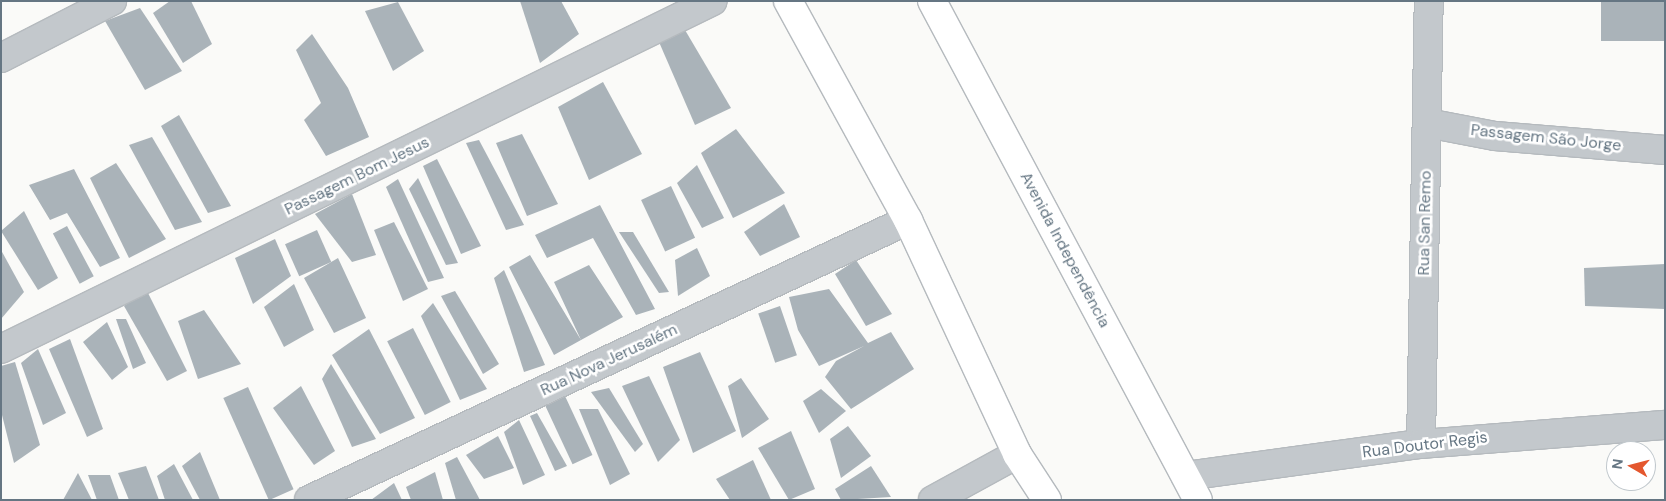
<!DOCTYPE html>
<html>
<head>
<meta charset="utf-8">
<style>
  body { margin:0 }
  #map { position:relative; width:1666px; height:501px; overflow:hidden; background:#fafaf8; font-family:"DM Sans",sans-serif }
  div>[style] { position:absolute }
  .building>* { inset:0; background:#aab3b9; transform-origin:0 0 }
  .roads { filter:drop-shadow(1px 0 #b5babe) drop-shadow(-1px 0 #b5babe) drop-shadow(0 1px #b5babe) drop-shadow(0 -1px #b5babe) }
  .minor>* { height:28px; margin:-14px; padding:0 14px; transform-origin:14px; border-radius:14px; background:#c3c8cc }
  .major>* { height:28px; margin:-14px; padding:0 14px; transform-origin:14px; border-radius:14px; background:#fff }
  span { translate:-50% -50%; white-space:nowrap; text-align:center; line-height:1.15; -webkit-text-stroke:5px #fff; paint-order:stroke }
  .street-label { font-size:16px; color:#657683 }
  .frame { position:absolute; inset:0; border:2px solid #657683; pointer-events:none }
  .north { position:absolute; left:1606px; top:441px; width:50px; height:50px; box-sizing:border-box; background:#fff; border:1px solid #c1c8cd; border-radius:50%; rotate:278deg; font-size:14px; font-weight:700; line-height:20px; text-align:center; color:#657683 }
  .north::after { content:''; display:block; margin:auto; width:18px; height:22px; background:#e4572e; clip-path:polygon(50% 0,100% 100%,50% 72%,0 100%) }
</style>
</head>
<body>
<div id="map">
  <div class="building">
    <div style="clip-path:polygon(170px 1px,191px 1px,212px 44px,183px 63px,153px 13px)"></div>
    <div style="clip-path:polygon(520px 1px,561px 1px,579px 34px,540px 63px)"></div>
    <div style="left:1601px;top:1px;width:64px;height:40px"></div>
    <div style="clip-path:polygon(398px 2px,424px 51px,393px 71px,365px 11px)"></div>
    <div style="clip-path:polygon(140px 8px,182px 71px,145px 90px,105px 21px)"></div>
    <div style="clip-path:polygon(685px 30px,731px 108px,695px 125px,659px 42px)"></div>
    <div style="clip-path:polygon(312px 34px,348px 88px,369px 137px,326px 156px,304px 120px,321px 103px,296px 50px)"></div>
    <div style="clip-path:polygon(603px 82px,642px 154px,589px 180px,558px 107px)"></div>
    <div style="clip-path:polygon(179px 115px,231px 206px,208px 213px,161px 126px)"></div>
    <div style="clip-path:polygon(736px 129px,785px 193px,733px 218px,701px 153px)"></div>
    <div style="clip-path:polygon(522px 134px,558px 204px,527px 216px,496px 143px)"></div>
    <div style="clip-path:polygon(152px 137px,202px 222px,175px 230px,129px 145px)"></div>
    <div style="clip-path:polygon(479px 140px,524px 225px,506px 230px,466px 143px)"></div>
    <div style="clip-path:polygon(437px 159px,481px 246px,461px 254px,423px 166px)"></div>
    <div style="clip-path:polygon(116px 163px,166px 239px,129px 258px,90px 178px)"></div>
    <div style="clip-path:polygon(697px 165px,724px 218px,702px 228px,677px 183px)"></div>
    <div style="clip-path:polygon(74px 169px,120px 258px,100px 267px,67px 213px,50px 220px,29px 185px)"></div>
    <div style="clip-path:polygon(418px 178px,458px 263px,446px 265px,409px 189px)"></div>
    <div style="clip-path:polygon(398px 179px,444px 278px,428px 282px,386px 187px)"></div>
    <div style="left:671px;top:186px;width:57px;height:33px;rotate:65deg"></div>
    <div style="clip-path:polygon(352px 194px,376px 255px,352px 262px,315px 214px)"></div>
    <div style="clip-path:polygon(784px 204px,800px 237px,760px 256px,744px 232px)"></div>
    <div style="clip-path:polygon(600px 205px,655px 309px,636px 315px,593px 238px,547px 258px,535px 235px)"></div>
    <div style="clip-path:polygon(24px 211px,58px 278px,38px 290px,1px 231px)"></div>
    <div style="clip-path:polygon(394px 222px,428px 289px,403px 301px,374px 230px)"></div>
    <div style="left:67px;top:226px;width:57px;height:16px;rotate:62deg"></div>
    <div style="left:317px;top:230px;width:35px;height:35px;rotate:66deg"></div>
    <div style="clip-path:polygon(619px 232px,633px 232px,669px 292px,659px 293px)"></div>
    <div style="clip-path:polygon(275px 239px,291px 276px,253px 304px,235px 258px)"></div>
    <div style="clip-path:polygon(697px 248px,710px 276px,678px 296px,675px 260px)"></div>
    <div style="clip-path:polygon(1px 250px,24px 292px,1px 319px)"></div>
    <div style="clip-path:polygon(530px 255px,581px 340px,554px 282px,589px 265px,623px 317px,581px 340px,554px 355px,509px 267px)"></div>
    <div style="clip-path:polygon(338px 258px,366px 318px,334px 333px,304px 278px)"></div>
    <div style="clip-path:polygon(856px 260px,892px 314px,866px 326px,835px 274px)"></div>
    <div style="clip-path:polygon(1665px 264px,1665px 309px,1585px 306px,1584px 268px)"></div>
    <div style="clip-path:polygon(504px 270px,545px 365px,524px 372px,494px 278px)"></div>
    <div style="clip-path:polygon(294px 284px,314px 330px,284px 347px,264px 307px)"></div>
    <div style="clip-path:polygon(146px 289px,187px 371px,167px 381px,124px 306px)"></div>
    <div style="clip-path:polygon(829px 289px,868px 343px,891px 332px,914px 369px,851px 409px,825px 377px,836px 361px,864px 346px,819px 366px,798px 330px,789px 297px)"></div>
    <div style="clip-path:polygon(455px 291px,499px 364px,483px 374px,441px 296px)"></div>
    <div style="clip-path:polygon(433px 303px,487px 389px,460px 400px,421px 316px)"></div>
    <div style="left:780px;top:306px;width:52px;height:23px;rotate:71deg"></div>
    <div style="clip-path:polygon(204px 310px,241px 364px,198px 379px,178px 321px)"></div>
    <div style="clip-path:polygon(116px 319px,126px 319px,146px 363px,133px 369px)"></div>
    <div style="clip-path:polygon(107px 322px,128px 367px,112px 380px,83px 342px)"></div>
    <div style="left:413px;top:328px;width:83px;height:29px;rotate:63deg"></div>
    <div style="clip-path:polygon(369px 329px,415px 418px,380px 434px,332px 355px)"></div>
    <div style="clip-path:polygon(70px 339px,103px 429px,87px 437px,49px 349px)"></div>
    <div style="clip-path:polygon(38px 349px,66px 413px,43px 425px,21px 363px)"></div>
    <div style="clip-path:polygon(700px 352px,736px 431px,693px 453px,663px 367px)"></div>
    <div style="clip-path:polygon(15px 362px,40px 445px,14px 463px,1px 411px,1px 366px)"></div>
    <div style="clip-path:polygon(331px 364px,376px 439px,352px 447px,322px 379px)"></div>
    <div style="clip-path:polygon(649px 376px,680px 440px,658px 462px,622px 386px)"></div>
    <div style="clip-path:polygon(741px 378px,769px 419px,742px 438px,728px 386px)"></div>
    <div style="clip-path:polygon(301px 386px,335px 451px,314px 465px,273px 408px)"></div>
    <div style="left:248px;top:387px;width:112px;height:27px;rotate:66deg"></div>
    <div style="clip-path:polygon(609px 388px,643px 444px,635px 452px,591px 392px)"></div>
    <div style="clip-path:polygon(821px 389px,846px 411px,819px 433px,803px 401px)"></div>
    <div style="left:565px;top:396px;width:65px;height:22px;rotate:65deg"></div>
    <div style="clip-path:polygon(579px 409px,598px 409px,630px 474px,610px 485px)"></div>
    <div style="clip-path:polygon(537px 413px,567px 466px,555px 471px,530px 416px)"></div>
    <div style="clip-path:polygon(519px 420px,545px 475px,523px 485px,504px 432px)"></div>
    <div style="clip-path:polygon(848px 426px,871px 456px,841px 478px,830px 439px)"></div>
    <div style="clip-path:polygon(791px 431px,815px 489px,789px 500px,758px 448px)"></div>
    <div style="clip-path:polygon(498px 436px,514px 468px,484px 479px,466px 455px)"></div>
    <div style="clip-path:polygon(200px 452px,220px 500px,200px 500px,182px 466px)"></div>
    <div style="clip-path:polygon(457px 457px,480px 500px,456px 500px,445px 463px)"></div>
    <div style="clip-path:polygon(753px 460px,771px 500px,730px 500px,716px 479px)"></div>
    <div style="clip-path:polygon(174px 464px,193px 500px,165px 500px,157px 476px)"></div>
    <div style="clip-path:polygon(146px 466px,159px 500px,129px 500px,118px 473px)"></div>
    <div style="clip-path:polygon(871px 466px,891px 497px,841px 500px,835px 489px)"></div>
    <div style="clip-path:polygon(435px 472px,443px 500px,411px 500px,406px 487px)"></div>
    <div style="clip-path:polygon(78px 473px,92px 500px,63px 500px)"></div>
    <div style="clip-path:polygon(88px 475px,110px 475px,119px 500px,97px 500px)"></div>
    <div style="clip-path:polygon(394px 483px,402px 500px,371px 500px)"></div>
  </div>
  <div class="roads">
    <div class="minor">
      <div style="left:1px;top:58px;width:125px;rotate:-27.2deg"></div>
      <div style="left:1427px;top:123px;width:69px;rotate:10.8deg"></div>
      <div style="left:1495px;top:136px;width:171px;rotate:4.7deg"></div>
      <div style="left:1px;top:349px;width:792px;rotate:-26.05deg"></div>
      <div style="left:1421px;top:444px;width:443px;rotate:-89deg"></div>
      <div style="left:1186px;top:476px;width:237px;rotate:-7.8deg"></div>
      <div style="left:1421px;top:444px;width:245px;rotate:-4.5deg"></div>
      <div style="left:309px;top:500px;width:661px;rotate:-25.05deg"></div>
      <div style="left:933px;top:500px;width:96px;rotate:-28.7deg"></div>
    </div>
    <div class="major">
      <div style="left:788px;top:1px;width:250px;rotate:61.3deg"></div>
      <div style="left:908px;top:220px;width:258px;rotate:65deg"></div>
      <div style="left:1017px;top:454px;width:55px;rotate:56.9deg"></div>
      <div style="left:932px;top:1px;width:565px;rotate:61.94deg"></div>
    </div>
  </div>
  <div class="street-label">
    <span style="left:1546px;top:138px;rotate:6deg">Passagem São Jorge</span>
    <span style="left:357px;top:176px;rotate:-26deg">Passagem Bom Jesus</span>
    <span style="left:1425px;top:223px;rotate:-89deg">Rua San Remo</span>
    <span style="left:1065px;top:250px;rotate:62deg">Avenida Independência</span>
    <span style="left:609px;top:360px;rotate:-25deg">Rua Nova Jerusalém</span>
    <span style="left:1425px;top:445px;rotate:-7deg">Rua Doutor Regis</span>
  </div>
  <div class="frame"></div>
  <div class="north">N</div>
</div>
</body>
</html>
